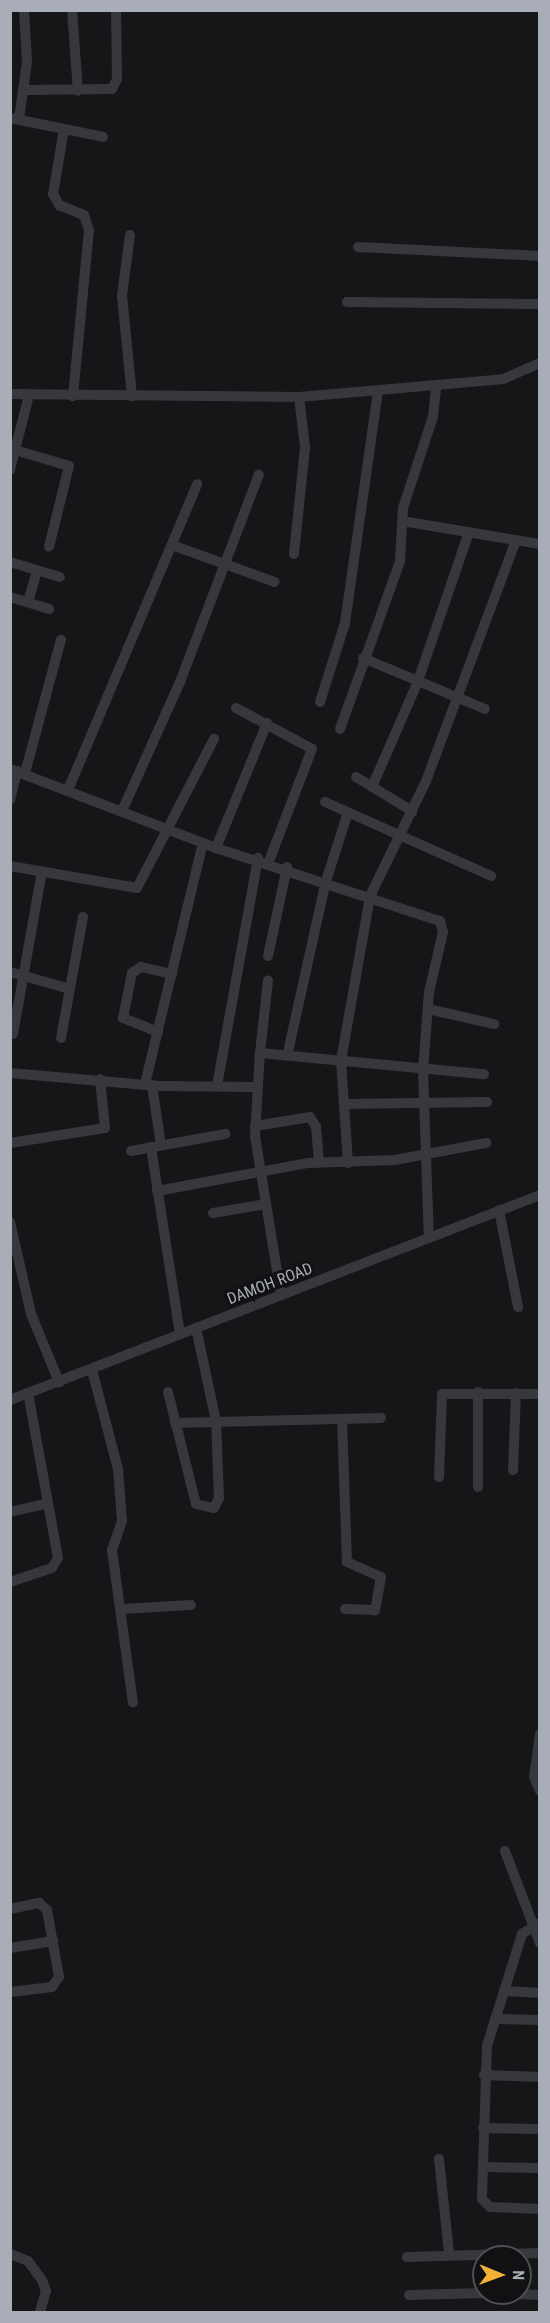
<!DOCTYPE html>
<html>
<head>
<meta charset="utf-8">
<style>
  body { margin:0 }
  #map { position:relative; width:550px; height:2323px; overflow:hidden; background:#161618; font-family:"Roboto Condensed",sans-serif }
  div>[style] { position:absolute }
  .street>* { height:10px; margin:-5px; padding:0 5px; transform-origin:5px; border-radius:5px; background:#37383d }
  span { translate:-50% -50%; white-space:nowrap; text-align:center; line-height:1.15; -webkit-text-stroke:6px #111113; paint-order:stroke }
  .street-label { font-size:16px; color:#a8adb8 }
  .frame { position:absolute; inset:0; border:12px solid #a8adb8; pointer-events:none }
  .north { position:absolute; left:472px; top:2245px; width:60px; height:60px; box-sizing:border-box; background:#111113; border:2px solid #4d4f55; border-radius:50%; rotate:91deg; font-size:16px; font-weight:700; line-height:24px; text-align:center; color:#a8adb8 }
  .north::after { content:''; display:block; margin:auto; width:21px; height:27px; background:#f2b134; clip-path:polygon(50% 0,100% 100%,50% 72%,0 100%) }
</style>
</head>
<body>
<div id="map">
  <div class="street">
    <div style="left:72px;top:10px;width:81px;rotate:85.8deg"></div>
    <div style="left:24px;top:90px;width:88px;rotate:-0.7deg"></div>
    <div style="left:112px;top:89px;width:11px;rotate:-63deg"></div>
    <div style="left:117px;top:79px;width:69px;rotate:-90.8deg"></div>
    <div style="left:10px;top:118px;width:95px;rotate:11.5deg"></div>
    <div style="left:19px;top:119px;width:58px;rotate:-82deg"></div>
    <div style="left:27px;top:62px;width:52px;rotate:-93.3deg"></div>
    <div style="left:64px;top:129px;width:66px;rotate:99.6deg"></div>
    <div style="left:53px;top:194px;width:13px;rotate:61deg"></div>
    <div style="left:59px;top:205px;width:27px;rotate:22deg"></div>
    <div style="left:84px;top:215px;width:16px;rotate:72deg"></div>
    <div style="left:89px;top:230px;width:167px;rotate:95.5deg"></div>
    <div style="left:130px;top:235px;width:62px;rotate:97.5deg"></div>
    <div style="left:122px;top:296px;width:101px;rotate:84.3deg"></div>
    <div style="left:358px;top:247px;width:182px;rotate:2.8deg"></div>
    <div style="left:347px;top:302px;width:193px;rotate:0.6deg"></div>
    <div style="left:10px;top:394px;width:289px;rotate:0.6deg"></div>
    <div style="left:299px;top:397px;width:205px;rotate:-5deg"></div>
    <div style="left:503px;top:379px;width:40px;rotate:-23.4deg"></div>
    <div style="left:15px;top:450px;width:56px;rotate:16.5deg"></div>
    <div style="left:69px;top:466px;width:83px;rotate:103.9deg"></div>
    <div style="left:10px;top:470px;width:77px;rotate:-75.8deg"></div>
    <div style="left:402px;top:521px;width:140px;rotate:9.5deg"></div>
    <div style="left:172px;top:545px;width:109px;rotate:19.8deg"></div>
    <div style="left:294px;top:554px;width:108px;rotate:-84.1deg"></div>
    <div style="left:305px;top:447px;width:50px;rotate:-96.8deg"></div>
    <div style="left:10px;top:562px;width:52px;rotate:16.7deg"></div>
    <div style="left:10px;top:597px;width:41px;rotate:17.1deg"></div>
    <div style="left:28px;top:602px;width:33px;rotate:-74deg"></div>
    <div style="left:363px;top:658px;width:132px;rotate:22.7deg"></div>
    <div style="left:320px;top:702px;width:83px;rotate:-72.4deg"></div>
    <div style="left:345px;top:623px;width:234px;rotate:-81.9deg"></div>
    <div style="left:236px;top:708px;width:86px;rotate:28.3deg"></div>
    <div style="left:312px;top:749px;width:120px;rotate:111deg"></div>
    <div style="left:340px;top:729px;width:178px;rotate:-70.3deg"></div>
    <div style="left:400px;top:561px;width:53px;rotate:-86.8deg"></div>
    <div style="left:403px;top:508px;width:96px;rotate:-71.8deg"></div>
    <div style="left:433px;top:417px;width:30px;rotate:-84deg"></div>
    <div style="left:10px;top:769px;width:221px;rotate:21deg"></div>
    <div style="left:216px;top:848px;width:236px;rotate:18.1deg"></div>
    <div style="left:440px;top:921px;width:11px;rotate:75deg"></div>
    <div style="left:443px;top:932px;width:62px;rotate:103.1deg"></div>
    <div style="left:429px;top:992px;width:78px;rotate:94.4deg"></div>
    <div style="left:423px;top:1070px;width:168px;rotate:88deg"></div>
    <div style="left:25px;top:773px;width:138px;rotate:-74.9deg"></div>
    <div style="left:356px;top:777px;width:66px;rotate:31.3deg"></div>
    <div style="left:372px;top:787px;width:116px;rotate:-66.5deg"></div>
    <div style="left:418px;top:681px;width:157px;rotate:-71.1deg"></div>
    <div style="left:68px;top:790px;width:332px;rotate:-67.1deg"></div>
    <div style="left:10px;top:800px;width:30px;rotate:-76deg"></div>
    <div style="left:325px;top:802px;width:182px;rotate:24deg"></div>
    <div style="left:122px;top:811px;width:141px;rotate:-65.8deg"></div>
    <div style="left:180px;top:682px;width:222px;rotate:-69.2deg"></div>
    <div style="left:216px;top:848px;width:135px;rotate:-67.8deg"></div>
    <div style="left:10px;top:866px;width:129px;rotate:9.8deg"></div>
    <div style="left:137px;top:888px;width:168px;rotate:-62.7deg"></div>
    <div style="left:268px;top:956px;width:91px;rotate:-77.9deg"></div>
    <div style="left:10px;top:972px;width:62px;rotate:15.8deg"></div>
    <div style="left:428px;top:1009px;width:68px;rotate:12.8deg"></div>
    <div style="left:158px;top:1032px;width:38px;rotate:-158deg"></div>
    <div style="left:123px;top:1018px;width:46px;rotate:-78.7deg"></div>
    <div style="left:132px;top:973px;width:11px;rotate:-34deg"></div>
    <div style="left:141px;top:967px;width:32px;rotate:13deg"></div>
    <div style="left:13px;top:1034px;width:165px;rotate:-79.9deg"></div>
    <div style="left:61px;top:1038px;width:123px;rotate:-79.7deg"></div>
    <div style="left:288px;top:1052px;width:175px;rotate:-77.5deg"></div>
    <div style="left:326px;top:881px;width:72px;rotate:-72.3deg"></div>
    <div style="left:260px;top:1053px;width:73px;rotate:-83.7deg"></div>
    <div style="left:10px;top:1073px;width:151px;rotate:5deg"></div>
    <div style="left:160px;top:1086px;width:94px;rotate:0.6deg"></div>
    <div style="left:145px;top:1084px;width:248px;rotate:-76.5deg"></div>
    <div style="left:152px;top:1085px;width:61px;rotate:81.5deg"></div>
    <div style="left:217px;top:1086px;width:232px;rotate:-79.8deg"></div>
    <div style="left:344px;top:1104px;width:143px;rotate:-0.8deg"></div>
    <div style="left:255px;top:1126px;width:56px;rotate:-9.3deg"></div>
    <div style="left:310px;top:1117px;width:12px;rotate:59deg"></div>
    <div style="left:316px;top:1127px;width:36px;rotate:85deg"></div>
    <div style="left:10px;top:1143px;width:96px;rotate:-9deg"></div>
    <div style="left:105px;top:1128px;width:49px;rotate:-95.8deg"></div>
    <div style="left:151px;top:1147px;width:189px;rotate:81.2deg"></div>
    <div style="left:131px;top:1151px;width:96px;rotate:-10.3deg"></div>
    <div style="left:348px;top:1163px;width:102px;rotate:-93.9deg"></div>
    <div style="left:341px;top:1061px;width:168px;rotate:-80deg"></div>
    <div style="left:370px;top:896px;width:128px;rotate:-64deg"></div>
    <div style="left:426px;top:781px;width:257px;rotate:-69.5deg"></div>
    <div style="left:157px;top:1191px;width:154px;rotate:-10.5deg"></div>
    <div style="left:308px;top:1163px;width:87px;rotate:-2deg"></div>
    <div style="left:395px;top:1160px;width:93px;rotate:-10.6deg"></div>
    <div style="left:499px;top:1210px;width:99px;rotate:78.9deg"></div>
    <div style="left:213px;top:1213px;width:54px;rotate:-9.6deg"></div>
    <div style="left:10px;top:1222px;width:94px;rotate:77.1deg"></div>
    <div style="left:31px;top:1314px;width:74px;rotate:67.6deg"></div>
    <div style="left:281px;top:1295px;width:161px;rotate:-99.3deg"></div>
    <div style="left:255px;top:1136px;width:83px;rotate:-86.6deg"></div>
    <div style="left:260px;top:1053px;width:225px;rotate:5.4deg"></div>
    <div style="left:92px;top:1370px;width:102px;rotate:75.3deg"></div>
    <div style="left:118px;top:1469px;width:52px;rotate:85.6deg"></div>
    <div style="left:122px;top:1521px;width:31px;rotate:109deg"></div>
    <div style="left:112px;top:1550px;width:154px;rotate:82.2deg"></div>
    <div style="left:168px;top:1392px;width:115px;rotate:76deg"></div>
    <div style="left:196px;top:1504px;width:18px;rotate:13deg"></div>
    <div style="left:214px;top:1508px;width:11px;rotate:-63deg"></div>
    <div style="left:219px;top:1498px;width:77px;rotate:-92.2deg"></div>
    <div style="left:216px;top:1421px;width:95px;rotate:-102.1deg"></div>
    <div style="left:10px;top:1400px;width:568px;rotate:-21.15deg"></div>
    <div style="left:342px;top:1419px;width:143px;rotate:88deg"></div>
    <div style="left:347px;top:1562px;width:37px;rotate:24deg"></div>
    <div style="left:381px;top:1577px;width:34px;rotate:100deg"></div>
    <div style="left:375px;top:1610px;width:30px;rotate:-178deg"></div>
    <div style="left:175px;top:1423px;width:206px;rotate:-1.4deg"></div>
    <div style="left:513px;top:1470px;width:77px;rotate:-87.8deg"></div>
    <div style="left:439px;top:1477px;width:83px;rotate:-87.9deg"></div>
    <div style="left:442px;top:1394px;width:98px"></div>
    <div style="left:478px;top:1487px;width:95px;rotate:-90deg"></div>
    <div style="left:10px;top:1512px;width:37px;rotate:-13deg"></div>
    <div style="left:10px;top:1582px;width:44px;rotate:-18.4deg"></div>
    <div style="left:52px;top:1568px;width:12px;rotate:-59deg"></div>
    <div style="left:58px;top:1558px;width:168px;rotate:-100.3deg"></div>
    <div style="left:122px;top:1609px;width:69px;rotate:-3.3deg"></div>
    <div style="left:540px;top:1734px;width:43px;rotate:97.9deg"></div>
    <div style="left:534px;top:1777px;width:15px;rotate:67deg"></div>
    <div style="left:505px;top:1851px;width:98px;rotate:69.2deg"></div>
    <div style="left:10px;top:1909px;width:30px;rotate:-12deg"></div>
    <div style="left:39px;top:1903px;width:11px;rotate:41deg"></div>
    <div style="left:47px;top:1910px;width:68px;rotate:79.8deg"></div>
    <div style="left:59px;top:1977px;width:12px;rotate:125deg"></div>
    <div style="left:52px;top:1987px;width:42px;rotate:173.2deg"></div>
    <div style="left:540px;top:1923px;width:21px;rotate:149deg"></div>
    <div style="left:522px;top:1934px;width:117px;rotate:107.4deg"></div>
    <div style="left:487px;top:2046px;width:153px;rotate:91.9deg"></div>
    <div style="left:482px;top:2199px;width:11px;rotate:45deg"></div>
    <div style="left:490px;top:2207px;width:50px;rotate:2.3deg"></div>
    <div style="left:10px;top:1948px;width:44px;rotate:-9.2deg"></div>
    <div style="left:504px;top:1991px;width:36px;rotate:3deg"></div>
    <div style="left:495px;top:2019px;width:45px;rotate:1.3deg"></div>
    <div style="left:484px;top:2075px;width:56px;rotate:2deg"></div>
    <div style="left:483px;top:2128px;width:57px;rotate:1deg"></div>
    <div style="left:439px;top:2159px;width:94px;rotate:83.9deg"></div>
    <div style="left:483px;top:2167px;width:57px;rotate:1deg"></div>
    <div style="left:10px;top:2254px;width:19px;rotate:21deg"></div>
    <div style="left:28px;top:2261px;width:24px;rotate:54deg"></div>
    <div style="left:42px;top:2280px;width:12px;rotate:70deg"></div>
    <div style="left:46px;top:2291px;width:22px;rotate:106deg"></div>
    <div style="left:407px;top:2257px;width:133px;rotate:-1.7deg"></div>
    <div style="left:485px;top:2293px;width:55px;rotate:2.1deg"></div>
    <div style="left:409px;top:2295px;width:75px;rotate:-1.5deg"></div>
  </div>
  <div class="street-label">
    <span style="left:270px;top:1284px;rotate:-21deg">DAMOH ROAD</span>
  </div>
  <div class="frame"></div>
  <div class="north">N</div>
</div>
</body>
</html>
